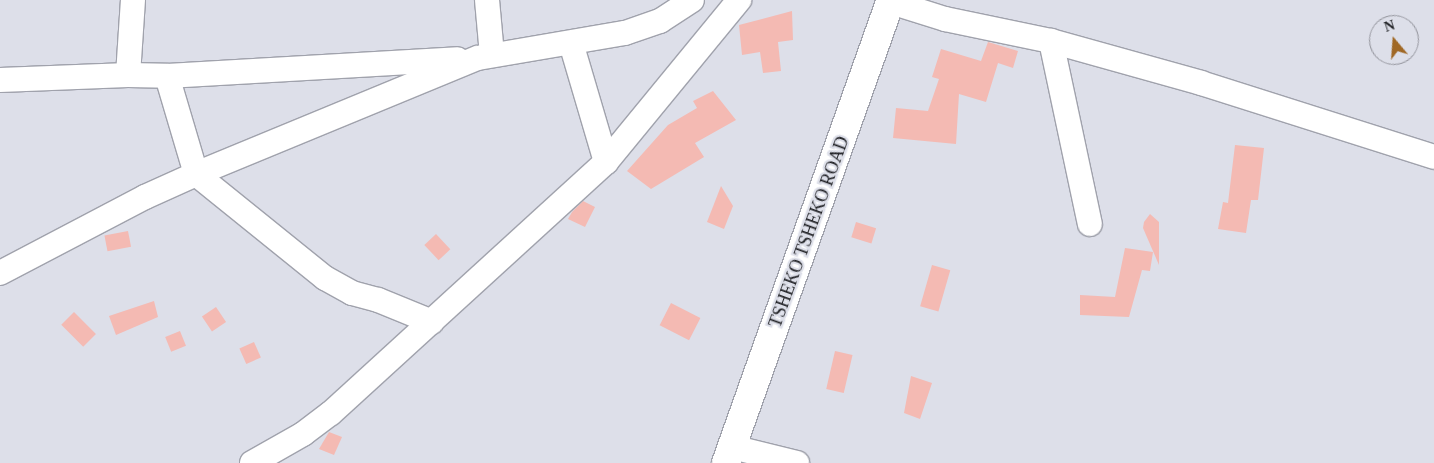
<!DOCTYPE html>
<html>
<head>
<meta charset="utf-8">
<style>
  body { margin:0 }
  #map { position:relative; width:1434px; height:463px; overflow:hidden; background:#dddfe9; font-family:Georgia,serif }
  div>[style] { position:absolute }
  .building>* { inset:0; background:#f4bab3; transform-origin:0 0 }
  .roads { filter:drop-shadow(1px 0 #a0a2ac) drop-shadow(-1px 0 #a0a2ac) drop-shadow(0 1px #a0a2ac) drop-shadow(0 -1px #a0a2ac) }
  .minor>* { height:24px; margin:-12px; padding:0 12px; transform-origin:12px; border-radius:12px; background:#fff }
  .highway>* { height:28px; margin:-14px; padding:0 14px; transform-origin:14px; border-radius:14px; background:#fff }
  span { translate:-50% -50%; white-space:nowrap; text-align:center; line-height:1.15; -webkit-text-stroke:4.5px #dddfe9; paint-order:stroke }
  .street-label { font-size:18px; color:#1e1f23 }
  .north { position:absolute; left:1369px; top:15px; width:50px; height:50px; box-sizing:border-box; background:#dddfe9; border:1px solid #91929a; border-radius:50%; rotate:342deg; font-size:14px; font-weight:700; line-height:20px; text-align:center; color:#1e1f23 }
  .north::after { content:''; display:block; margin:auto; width:18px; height:22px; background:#a06825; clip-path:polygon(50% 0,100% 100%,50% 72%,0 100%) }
</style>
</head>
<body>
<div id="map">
  <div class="building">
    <div style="clip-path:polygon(792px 11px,793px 40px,778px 42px,781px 71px,763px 73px,760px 52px,742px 55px,739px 25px)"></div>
    <div style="clip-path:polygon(988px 42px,1018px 51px,1013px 68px,998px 63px,986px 102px,959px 94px,956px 144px,893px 138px,896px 108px,928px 111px,939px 79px,932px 77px,941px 49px,981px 61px)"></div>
    <div style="clip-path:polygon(713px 91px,736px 120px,695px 143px,704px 157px,651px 189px,627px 171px,668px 125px,697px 108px,693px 101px)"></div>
    <div style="clip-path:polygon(1235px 145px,1264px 148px,1258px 200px,1251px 200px,1246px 233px,1218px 229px,1223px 202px,1228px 203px)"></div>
    <div style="clip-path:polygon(721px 186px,733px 206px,724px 229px,707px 222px)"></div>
    <div style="clip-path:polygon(583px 201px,595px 207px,585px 227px,568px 219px,572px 212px)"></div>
    <div style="clip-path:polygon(1150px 214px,1159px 222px,1159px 265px,1143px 228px,1144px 222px)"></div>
    <div style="left:856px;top:222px;width:21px;height:16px;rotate:17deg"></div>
    <div style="left:128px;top:231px;width:16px;height:24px;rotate:79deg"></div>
    <div style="left:436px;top:234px;width:21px;height:16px;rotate:47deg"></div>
    <div style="clip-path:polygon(1125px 248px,1153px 252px,1150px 271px,1142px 270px,1129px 317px,1080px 315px,1080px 295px,1115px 297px)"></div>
    <div style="left:932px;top:265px;width:19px;height:43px;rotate:16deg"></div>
    <div style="clip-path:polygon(154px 301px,158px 317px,116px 335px,109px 316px)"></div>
    <div style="left:671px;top:303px;width:33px;height:25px;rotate:27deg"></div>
    <div style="left:216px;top:307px;width:18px;height:17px;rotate:56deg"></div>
    <div style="left:74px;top:312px;width:31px;height:18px;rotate:45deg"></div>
    <div style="left:180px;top:331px;width:16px;height:16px;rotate:68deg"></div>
    <div style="left:254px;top:342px;width:17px;height:16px;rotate:66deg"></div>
    <div style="left:835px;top:351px;width:18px;height:39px;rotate:13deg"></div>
    <div style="clip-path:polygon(911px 376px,932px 383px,920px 419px,904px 413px)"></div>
    <div style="clip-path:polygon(329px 432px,342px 437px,334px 455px,319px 449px)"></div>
  </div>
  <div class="roads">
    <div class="minor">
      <div style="left:487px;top:0;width:55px;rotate:84.8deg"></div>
      <div style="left:891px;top:2px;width:57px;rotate:17.5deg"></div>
      <div style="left:945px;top:19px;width:108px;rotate:11.7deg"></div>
      <div style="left:1051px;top:41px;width:156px;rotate:15.6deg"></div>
      <div style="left:1201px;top:83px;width:244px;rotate:17.6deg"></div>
      <div style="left:1051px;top:41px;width:187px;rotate:78deg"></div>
      <div style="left:571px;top:43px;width:124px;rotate:73.6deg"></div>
      <div style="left:128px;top:75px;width:75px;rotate:-86.2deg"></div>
      <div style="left:167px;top:76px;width:102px;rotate:73.5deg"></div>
      <div style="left:196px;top:174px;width:166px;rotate:38.9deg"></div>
      <div style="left:325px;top:278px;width:31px;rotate:29deg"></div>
      <div style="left:352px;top:293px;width:27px;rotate:15deg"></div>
      <div style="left:378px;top:300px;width:58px;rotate:22.2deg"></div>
      <div style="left:0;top:80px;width:128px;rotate:-2.2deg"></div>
      <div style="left:128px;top:75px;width:39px;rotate:1deg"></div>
      <div style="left:167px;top:76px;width:291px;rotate:-3.3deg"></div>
      <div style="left:0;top:273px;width:164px;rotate:-27.7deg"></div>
      <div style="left:145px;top:197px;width:56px;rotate:-24.3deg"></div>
      <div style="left:196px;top:174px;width:305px;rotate:-22.4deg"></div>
      <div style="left:478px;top:58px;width:149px;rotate:-9.7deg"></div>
      <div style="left:625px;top:33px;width:37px;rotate:-19deg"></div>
      <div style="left:660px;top:21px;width:38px;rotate:-33deg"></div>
      <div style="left:732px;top:447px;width:67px;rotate:13.8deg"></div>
      <div style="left:252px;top:463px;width:59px;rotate:-29.6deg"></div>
      <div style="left:303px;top:434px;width:35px;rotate:-37deg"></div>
      <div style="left:331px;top:413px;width:372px;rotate:-42.4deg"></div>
      <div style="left:606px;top:162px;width:210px;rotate:-50.6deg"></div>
    </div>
    <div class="highway">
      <div style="left:726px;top:463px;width:492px;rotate:-70.4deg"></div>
    </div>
  </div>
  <div class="street-label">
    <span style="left:809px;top:232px;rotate:-70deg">TSHEKO TSHEKO ROAD</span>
  </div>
  <div class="north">N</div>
</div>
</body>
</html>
